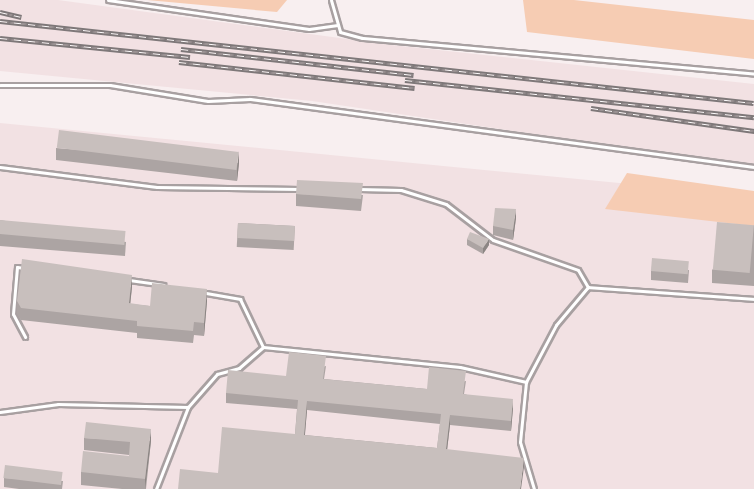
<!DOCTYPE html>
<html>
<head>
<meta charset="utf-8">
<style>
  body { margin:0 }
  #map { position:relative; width:754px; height:489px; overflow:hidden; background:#f8eff0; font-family:"PT Sans",sans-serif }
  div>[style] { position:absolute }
  .built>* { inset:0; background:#f2e1e3 }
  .green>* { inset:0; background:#f6ccb3 }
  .roads { filter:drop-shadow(2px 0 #a8a0a1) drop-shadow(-2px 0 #a8a0a1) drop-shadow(0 2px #a8a0a1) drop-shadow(0 -2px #a8a0a1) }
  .service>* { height:3px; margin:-1.5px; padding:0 1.5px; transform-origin:1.5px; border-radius:1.5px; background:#fff }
  .rail>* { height:4.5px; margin-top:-2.25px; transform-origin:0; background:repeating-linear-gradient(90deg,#fff 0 7px,#7e7879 0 14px); box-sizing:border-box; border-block:2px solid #7e7879 }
  .wall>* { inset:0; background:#aca4a3; transform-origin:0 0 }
  .shaded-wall>* { inset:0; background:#8c8684 }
  .building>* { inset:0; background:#c8bfbd; transform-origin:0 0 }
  span { translate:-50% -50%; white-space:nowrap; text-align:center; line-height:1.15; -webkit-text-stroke:5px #fff; paint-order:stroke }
</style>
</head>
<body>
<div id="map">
  <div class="built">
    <div style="clip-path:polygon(0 0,58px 0,392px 45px,754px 84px,754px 167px,312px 101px,0 71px)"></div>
    <div style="clip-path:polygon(0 123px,754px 196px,754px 489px,0 489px)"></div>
  </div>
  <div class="green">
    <div style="clip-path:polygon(147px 0,287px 0,277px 12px)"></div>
    <div style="clip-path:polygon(523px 0,574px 0,754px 20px,754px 59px,527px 32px)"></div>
    <div style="clip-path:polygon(627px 173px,754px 191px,754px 226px,605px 209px)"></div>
  </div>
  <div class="roads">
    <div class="service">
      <div style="left:108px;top:0;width:203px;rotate:8.2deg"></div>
      <div style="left:309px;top:29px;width:29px;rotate:-8deg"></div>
      <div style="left:331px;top:0;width:33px;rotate:74deg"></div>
      <div style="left:340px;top:32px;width:23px;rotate:15deg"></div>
      <div style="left:362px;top:38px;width:394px;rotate:5.2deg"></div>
      <div style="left:0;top:85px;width:110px"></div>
      <div style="left:110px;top:85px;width:99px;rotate:9.3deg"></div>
      <div style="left:208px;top:101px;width:42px;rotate:-2.7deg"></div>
      <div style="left:250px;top:99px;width:509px;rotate:7.68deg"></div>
      <div style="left:0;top:167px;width:158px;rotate:7.3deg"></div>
      <div style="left:157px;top:187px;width:142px;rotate:0.8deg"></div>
      <div style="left:359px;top:189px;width:42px;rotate:1.4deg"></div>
      <div style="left:401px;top:190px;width:47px;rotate:17.3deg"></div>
      <div style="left:446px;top:204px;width:59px;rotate:37.5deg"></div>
      <div style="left:493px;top:240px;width:90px;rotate:19.4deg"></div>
      <div style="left:578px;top:270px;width:20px;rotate:60deg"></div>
      <div style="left:24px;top:268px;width:7px;rotate:-172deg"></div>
      <div style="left:17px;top:267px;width:47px;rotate:94.9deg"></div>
      <div style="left:13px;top:314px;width:26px;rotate:62deg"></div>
      <div style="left:129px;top:280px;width:35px;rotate:8deg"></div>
      <div style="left:206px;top:293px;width:35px;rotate:10deg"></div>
      <div style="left:240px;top:299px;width:53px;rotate:64.4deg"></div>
      <div style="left:263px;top:347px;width:198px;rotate:5.8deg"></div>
      <div style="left:460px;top:367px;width:68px;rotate:12.8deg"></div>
      <div style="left:188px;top:407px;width:44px;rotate:-48.7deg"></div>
      <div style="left:217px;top:374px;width:23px;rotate:-15deg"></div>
      <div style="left:239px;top:368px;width:32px;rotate:-41deg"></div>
      <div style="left:0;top:412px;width:59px;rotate:-7.9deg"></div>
      <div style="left:58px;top:404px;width:130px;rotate:1.3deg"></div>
      <div style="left:188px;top:407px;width:88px;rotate:111.3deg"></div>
      <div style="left:534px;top:489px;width:49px;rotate:-106.6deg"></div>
      <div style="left:520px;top:442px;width:60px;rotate:-84.3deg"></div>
      <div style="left:526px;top:382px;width:64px;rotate:-62.2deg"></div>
      <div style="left:556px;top:325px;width:50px;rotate:-49.9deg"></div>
      <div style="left:588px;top:287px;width:166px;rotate:4.1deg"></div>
    </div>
  </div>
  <div class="rail">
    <div style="left:0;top:12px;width:22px;rotate:13deg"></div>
    <div style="left:0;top:21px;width:758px;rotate:6.21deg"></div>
    <div style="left:0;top:38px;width:191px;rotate:5.7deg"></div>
    <div style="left:181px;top:49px;width:234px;rotate:6.4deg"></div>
    <div style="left:179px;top:62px;width:237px;rotate:6.3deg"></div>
    <div style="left:405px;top:80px;width:351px;rotate:6.1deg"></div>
    <div style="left:591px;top:108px;width:165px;rotate:8deg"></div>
  </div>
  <div class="wall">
    <div style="clip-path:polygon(56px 148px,239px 163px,237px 181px,56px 160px)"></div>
    <div style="clip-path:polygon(296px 194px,363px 195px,361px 211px,296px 206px)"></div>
    <div style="clip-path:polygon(516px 218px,513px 240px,493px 235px,493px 226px)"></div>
    <div style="clip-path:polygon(0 220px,126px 242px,125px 256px,0 246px)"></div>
    <div style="left:238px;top:223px;width:57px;height:24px;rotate:3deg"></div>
    <div style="clip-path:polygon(754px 225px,754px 286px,712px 283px,712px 270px)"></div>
    <div style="clip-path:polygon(467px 239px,489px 245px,483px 254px,467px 245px)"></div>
    <div style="clip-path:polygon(689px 270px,688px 283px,651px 280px,651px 271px)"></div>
    <div style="clip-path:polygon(132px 287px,130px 304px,150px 306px,207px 301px,204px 336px,194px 335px,193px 343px,137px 338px,137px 333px,21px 320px,17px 314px,17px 301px)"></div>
    <div style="clip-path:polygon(evenodd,326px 366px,324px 379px,427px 389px,466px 381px,464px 394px,513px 408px,511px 431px,450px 425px,447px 450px,524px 467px,218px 473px,295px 434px,297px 409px,226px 403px,226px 393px,326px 366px,307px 410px,440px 424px,437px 448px,305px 435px,307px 410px)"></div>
    <div style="clip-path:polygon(84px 438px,151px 441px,146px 489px,122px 489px,81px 485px,81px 472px,129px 456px,129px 455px,84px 450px)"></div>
    <div style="clip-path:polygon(4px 478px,63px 481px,62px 489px,19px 489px,4px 487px)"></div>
  </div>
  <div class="shaded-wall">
    <div style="clip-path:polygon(239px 151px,239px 163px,237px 181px,237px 169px)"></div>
    <div style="clip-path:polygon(516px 209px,516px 218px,513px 240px,513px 230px)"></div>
    <div style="clip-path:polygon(489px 239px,489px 245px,483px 254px,483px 248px)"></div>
    <div style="clip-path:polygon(132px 275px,132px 287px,129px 316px,129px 303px)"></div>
    <div style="clip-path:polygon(207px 289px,207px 301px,204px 336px,204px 323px)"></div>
    <div style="clip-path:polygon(513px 399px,513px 408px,511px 431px,511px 421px)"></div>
    <div style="clip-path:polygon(307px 401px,307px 410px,304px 444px,304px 435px)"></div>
    <div style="clip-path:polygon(450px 415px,450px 425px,446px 459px,446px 449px)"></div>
    <div style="clip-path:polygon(151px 429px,151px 441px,145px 489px,145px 479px)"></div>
    <div style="clip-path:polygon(524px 458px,524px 467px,521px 489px,520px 489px)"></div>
  </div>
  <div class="building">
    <div style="left:59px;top:130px;width:181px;height:18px;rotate:7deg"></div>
    <div style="clip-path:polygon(297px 180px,363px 183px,361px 199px,296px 194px)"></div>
    <div style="clip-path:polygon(495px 208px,516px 209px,513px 230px,493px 226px)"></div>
    <div style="left:0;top:220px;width:126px;height:14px;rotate:5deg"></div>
    <div style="left:717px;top:222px;width:37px;height:48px;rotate:5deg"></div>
    <div style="left:238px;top:223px;width:57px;height:15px;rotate:3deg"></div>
    <div style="clip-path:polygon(470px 232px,489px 239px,483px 248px,467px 239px)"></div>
    <div style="left:652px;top:258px;width:37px;height:13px;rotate:5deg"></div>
    <div style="clip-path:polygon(22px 259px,132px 275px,129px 303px,150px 306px,152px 283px,207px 289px,204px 323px,194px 322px,193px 331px,137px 326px,137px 321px,21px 308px,17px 301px)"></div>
    <div style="clip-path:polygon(evenodd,289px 352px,326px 356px,323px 379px,427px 389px,429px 367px,466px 371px,463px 394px,513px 399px,511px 421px,450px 415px,446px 449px,524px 458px,520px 489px,178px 489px,180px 469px,218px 473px,222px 427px,295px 434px,298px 400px,226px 393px,228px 370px,286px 376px,289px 352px,307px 401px,441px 414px,437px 448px,304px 435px,307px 401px)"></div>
    <div style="clip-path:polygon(86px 422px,151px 429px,145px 479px,81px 472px,83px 451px,129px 456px,130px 442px,84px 438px)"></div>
    <div style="left:5px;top:465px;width:58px;height:13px;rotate:7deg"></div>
  </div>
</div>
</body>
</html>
